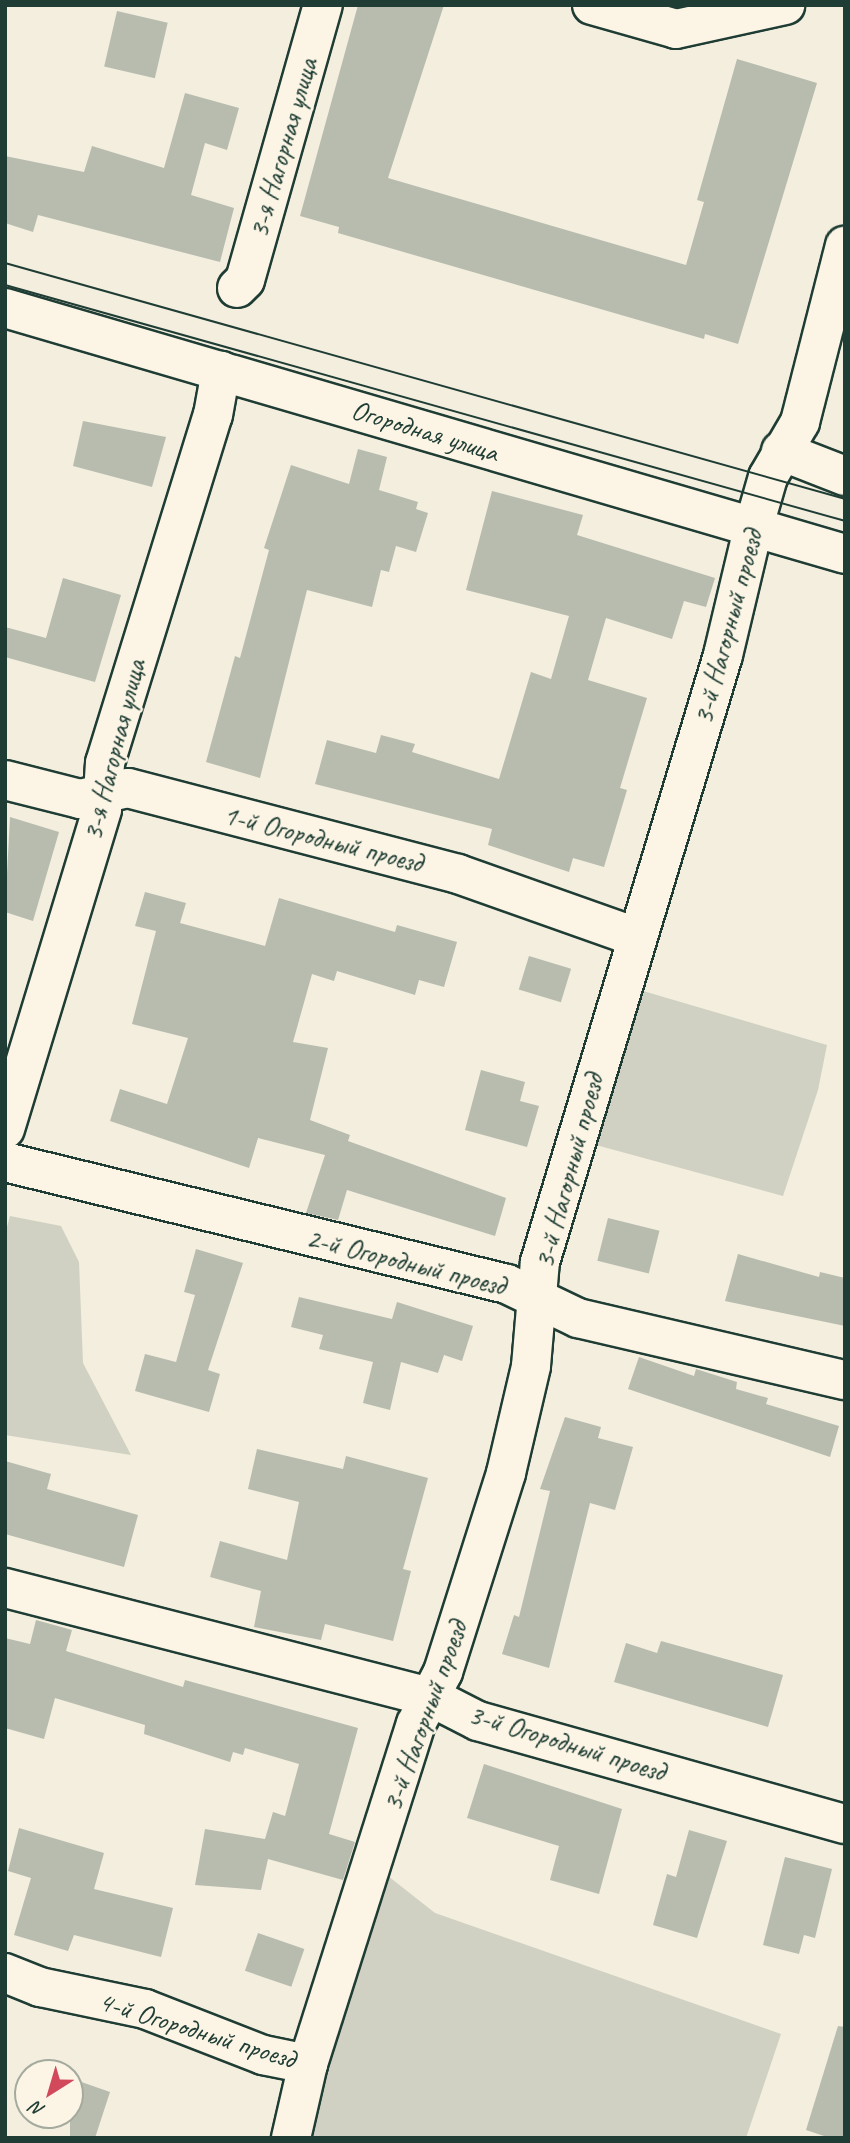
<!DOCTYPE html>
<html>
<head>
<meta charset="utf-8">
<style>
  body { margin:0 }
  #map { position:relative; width:850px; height:2143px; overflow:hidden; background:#f3eede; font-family:Caveat,sans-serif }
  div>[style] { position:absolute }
  .green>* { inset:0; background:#d0d1c2 }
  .building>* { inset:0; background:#b8bcae; transform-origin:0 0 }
  .roads { filter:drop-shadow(2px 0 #1f3d34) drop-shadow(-2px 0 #1f3d34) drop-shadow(0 2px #1f3d34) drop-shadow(0 -2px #1f3d34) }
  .minor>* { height:38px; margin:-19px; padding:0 19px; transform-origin:19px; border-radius:19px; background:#fcf5e5 }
  .tertiary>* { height:38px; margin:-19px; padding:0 19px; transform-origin:19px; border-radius:19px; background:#fcf5e5 }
  .tram>* { height:2px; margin:-1px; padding:0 1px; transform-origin:1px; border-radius:1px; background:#1f3d34 }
  span { translate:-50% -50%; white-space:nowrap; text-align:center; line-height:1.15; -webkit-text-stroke:5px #fcf5e5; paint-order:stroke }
  .street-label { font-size:28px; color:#1f3d34 }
  .frame { position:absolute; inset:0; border:7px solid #1f3d34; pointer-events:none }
  .north { position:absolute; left:14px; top:2059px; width:70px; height:70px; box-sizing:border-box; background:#fcf5e5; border:2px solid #a4ab9e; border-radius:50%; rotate:217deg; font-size:19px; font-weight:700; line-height:28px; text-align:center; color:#1f3d34 }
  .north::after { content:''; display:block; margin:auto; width:24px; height:32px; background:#d1495b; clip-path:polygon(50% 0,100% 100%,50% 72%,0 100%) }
</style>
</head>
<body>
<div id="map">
  <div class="green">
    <div style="clip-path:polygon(633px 988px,827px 1045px,818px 1090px,783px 1196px,585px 1142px)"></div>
    <div style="clip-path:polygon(10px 1216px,61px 1226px,79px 1262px,83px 1363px,131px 1455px,5px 1435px,5px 1234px)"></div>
    <div style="clip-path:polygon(388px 1876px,435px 1913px,781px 2034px,746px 2138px,305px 2138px,323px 2064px)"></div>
  </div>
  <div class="building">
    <div style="clip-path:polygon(358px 5px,444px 5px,388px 178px,686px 265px,704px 202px,697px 200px,737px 59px,817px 83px,738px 344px,705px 334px,704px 339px,338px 233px,339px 227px,300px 216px)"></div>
    <div style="left:117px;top:11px;width:52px;height:57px;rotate:13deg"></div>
    <div style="clip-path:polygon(185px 93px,239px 108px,227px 150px,205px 143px,191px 195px,234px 208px,220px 262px,38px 215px,33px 232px,5px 223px,5px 156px,84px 172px,92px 146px,164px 168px)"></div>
    <div style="clip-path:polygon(83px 421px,166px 437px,152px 487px,73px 466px)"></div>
    <div style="clip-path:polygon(358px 449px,387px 457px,379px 490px,418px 502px,416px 509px,428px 513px,416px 552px,396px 546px,389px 572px,381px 570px,372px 607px,307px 590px,260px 778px,206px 762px,235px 656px,240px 658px,269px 550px,264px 548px,291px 465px,349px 484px)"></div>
    <div style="clip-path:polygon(492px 491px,583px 515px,577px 535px,715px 578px,706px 607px,684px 601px,672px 639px,606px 618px,588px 680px,647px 698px,620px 788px,627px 790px,604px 867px,573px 858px,569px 872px,488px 845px,492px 829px,315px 784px,327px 740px,376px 753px,381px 735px,415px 744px,412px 752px,499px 779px,531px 672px,551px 679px,569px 616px,466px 590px)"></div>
    <div style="clip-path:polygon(63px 578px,121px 595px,95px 682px,5px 657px,5px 627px,46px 638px)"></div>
    <div style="clip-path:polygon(10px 817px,59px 832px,33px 921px,5px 912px)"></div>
    <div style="clip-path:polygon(145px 892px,186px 903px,180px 923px,265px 946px,279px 898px,395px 932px,397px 925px,457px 942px,444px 987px,419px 980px,415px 995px,337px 971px,334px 981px,312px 974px,293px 1042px,328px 1048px,310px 1120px,350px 1135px,348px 1141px,506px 1198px,495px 1236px,347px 1190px,338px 1220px,306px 1213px,325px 1155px,258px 1138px,249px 1168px,110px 1121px,120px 1089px,167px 1104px,188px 1038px,132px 1024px,156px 931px,135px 926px)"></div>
    <div style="left:529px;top:956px;width:44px;height:35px;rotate:17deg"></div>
    <div style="clip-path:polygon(481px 1070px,525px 1082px,520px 1101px,539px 1106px,527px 1147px,465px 1130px)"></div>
    <div style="left:608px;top:1218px;width:53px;height:44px;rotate:14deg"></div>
    <div style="clip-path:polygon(196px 1249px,243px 1263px,208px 1370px,220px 1374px,209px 1412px,135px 1391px,145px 1354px,176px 1362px,195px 1295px,184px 1292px)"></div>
    <div style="clip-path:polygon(738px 1254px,819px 1277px,820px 1272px,845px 1278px,845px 1326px,725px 1301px)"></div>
    <div style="clip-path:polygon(299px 1297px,392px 1319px,397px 1302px,473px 1326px,462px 1361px,444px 1355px,438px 1373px,401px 1362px,390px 1410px,363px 1403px,373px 1362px,319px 1349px,323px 1335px,291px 1327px)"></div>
    <div style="clip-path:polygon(639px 1357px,694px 1376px,696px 1369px,737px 1382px,736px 1389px,768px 1398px,766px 1404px,839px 1426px,830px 1457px,628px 1389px)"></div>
    <div style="clip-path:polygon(565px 1417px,601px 1427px,598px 1438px,633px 1447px,615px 1510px,590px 1503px,549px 1668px,502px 1654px,514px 1615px,519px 1617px,550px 1491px,540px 1489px)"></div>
    <div style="clip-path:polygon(257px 1449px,343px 1469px,346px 1456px,428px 1478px,403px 1569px,411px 1571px,393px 1641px,325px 1624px,321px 1640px,254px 1627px,261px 1591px,210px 1577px,220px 1541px,287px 1560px,299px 1502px,248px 1489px)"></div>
    <div style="clip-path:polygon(5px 1461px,51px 1474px,47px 1489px,138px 1515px,124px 1567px,5px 1534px)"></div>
    <div style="clip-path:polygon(36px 1620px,72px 1630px,66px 1651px,183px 1687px,185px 1680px,358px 1728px,329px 1834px,355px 1842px,343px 1880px,268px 1859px,261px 1890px,195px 1885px,205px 1829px,265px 1839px,273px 1812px,285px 1816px,299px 1764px,245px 1748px,243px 1755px,233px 1752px,230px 1762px,144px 1734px,145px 1725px,55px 1698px,44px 1739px,5px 1728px,5px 1638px,30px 1644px)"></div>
    <div style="clip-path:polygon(661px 1641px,783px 1675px,768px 1727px,614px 1682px,626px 1643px,657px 1653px)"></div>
    <div style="clip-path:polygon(484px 1764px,622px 1809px,599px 1894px,550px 1880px,559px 1846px,467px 1818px)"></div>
    <div style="clip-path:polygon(19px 1828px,104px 1853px,94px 1889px,173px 1908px,161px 1957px,74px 1935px,68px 1951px,14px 1935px,31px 1878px,8px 1871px)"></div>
    <div style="clip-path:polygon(689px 1830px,727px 1841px,697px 1938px,653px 1925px,667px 1874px,676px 1877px)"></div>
    <div style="clip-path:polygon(785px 1857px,832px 1869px,815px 1938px,804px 1935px,799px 1954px,763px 1945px)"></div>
    <div style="left:258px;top:1933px;width:49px;height:40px;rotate:19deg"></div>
    <div style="clip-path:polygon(838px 2026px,845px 2027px,845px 2138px,830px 2138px,806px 2130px)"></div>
    <div style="clip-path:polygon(70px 2078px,110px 2092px,95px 2138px,70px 2138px)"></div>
  </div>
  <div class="roads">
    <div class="minor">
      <div style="left:592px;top:5px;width:87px;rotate:15.9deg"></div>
      <div style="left:676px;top:29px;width:112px;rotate:-12.4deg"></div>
      <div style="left:237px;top:288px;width:11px;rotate:-45deg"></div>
      <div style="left:245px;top:280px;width:286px;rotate:-74.2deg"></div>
      <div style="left:781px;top:451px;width:69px;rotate:21.3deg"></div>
      <div style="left:5px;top:780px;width:77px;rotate:14.2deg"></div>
      <div style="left:80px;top:799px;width:49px;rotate:-12.9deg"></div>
      <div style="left:128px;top:788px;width:341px;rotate:14.6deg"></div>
      <div style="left:458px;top:874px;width:189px;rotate:19.5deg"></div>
      <div style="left:5px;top:1129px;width:334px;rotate:-73.1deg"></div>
      <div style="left:102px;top:809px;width:46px;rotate:-86.3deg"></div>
      <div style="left:105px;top:763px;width:364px;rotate:-72.8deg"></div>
      <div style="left:213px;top:415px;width:45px;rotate:-79.7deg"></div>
      <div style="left:5px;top:1162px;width:517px;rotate:13.66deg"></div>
      <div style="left:507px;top:1284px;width:79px;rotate:25.6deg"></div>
      <div style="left:578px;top:1318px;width:274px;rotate:13.1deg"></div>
      <div style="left:5px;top:1588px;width:440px;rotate:14.4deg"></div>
      <div style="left:431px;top:1697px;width:53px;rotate:27.1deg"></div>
      <div style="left:478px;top:1721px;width:381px;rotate:15.7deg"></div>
      <div style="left:5px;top:1973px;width:38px;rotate:22deg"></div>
      <div style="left:40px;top:1987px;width:107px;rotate:11.8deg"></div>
      <div style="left:145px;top:2009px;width:127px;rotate:21.3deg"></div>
      <div style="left:263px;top:2055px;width:46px;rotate:11.3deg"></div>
      <div style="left:291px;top:2138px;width:76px;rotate:-77.1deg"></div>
      <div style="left:308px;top:2064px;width:357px;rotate:-72.4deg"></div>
      <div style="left:416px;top:1724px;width:59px;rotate:-62.6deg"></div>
      <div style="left:443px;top:1672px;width:209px;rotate:-72.4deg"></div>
      <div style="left:506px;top:1473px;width:110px;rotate:-76.8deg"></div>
      <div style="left:531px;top:1366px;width:104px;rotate:-85.1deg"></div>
      <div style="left:540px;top:1262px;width:634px;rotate:-73.22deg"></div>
      <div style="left:723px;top:655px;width:130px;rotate:-76.6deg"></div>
    </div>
    <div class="tertiary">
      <div style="left:5px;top:308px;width:875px;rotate:16.32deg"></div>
      <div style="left:753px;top:529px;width:54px;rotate:-73.9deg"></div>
      <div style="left:768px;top:477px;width:64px;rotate:-59.8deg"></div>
      <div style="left:800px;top:422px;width:182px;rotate:-75.7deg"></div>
    </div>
  </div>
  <div class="tram">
    <div style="left:5px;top:263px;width:873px;rotate:15.69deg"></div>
    <div style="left:5px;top:285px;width:873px;rotate:15.69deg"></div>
  </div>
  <div class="street-label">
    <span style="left:283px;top:148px;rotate:-74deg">3-я Нагорная улица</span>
    <span style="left:425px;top:431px;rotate:17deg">Огородная улица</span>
    <span style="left:728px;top:627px;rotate:-75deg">3-й Нагорный проезд</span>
    <span style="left:114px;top:750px;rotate:-76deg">3-я Нагорная улица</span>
    <span style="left:323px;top:839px;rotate:14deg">1-й Огородный проезд</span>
    <span style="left:569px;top:1171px;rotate:-75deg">3-й Нагорный проезд</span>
    <span style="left:406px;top:1262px;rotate:14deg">2-й Огородный проезд</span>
    <span style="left:425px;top:1716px;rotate:-70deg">3-й Нагорный проезд</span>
    <span style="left:567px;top:1743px;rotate:17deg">3-й Огородный проезд</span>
    <span style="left:197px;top:2030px;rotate:17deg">4-й Огородный проезд</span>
  </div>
  <div class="frame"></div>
  <div class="north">N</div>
</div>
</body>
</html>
